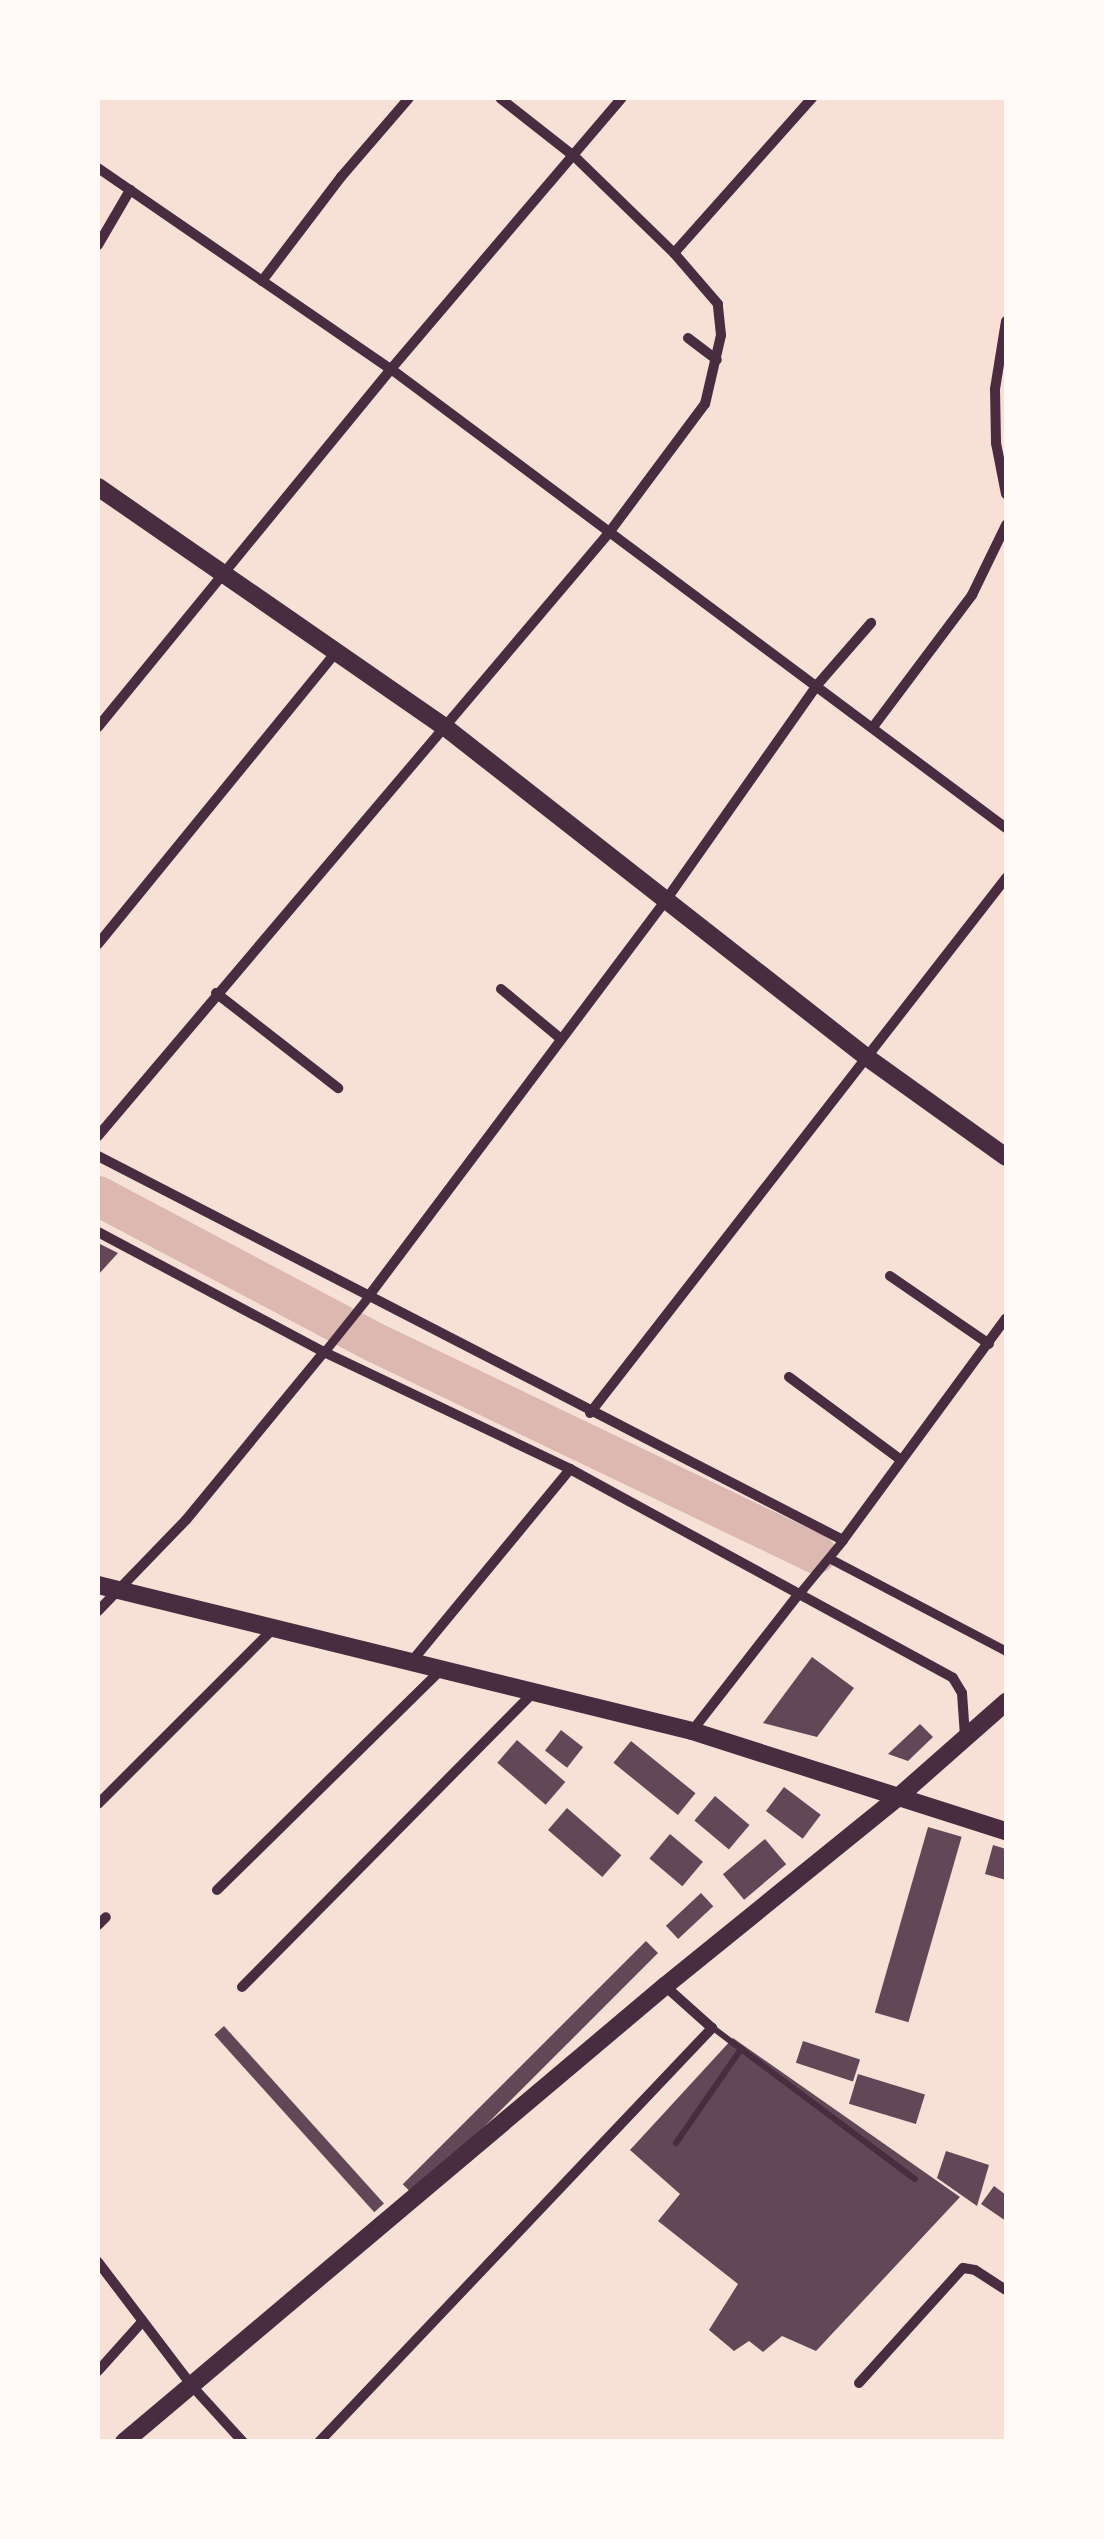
<!DOCTYPE html>
<html>
<head>
<meta charset="utf-8">
<style>
  body { margin:0 }
  #map { position:relative; width:1104px; height:2539px; overflow:hidden; background:#f7e1d7; font-family:"Archivo Narrow",sans-serif }
  div>[style] { position:absolute }
  .river>* { height:40px; margin:-20px; padding:0 20px; transform-origin:20px; border-radius:20px; background:#dcb8b0 }
  .building>* { inset:0; background:#644757; transform-origin:0 0 }
  .service>* { height:6px; margin:-3px; padding:0 3px; transform-origin:3px; border-radius:3px; background:#4a2c40 }
  .pedestrian>* { height:9px; margin:-4.5px; padding:0 4.5px; transform-origin:4.5px; border-radius:4.5px; background:#4a2c40 }
  .minor>* { height:10px; margin:-5px; padding:0 5px; transform-origin:5px; border-radius:5px; background:#4a2c40 }
  .secondary>* { height:18px; margin:-9px; padding:0 9px; transform-origin:9px; border-radius:9px; background:#4a2c40 }
  span { translate:-50% -50%; white-space:nowrap; text-align:center; line-height:1.15; -webkit-text-stroke:9px #fffaf5; paint-order:stroke }
  .frame { position:absolute; inset:0; border:100px solid #fffaf5; pointer-events:none }
</style>
</head>
<body>
<div id="map">
  <div class="river">
    <div style="left:98px;top:1196px;width:314px;rotate:27.9deg"></div>
    <div style="left:376px;top:1343px;width:488px;rotate:25.6deg"></div>
  </div>
  <div class="building">
    <div style="clip-path:polygon(98px 1243px,118px 1253px,98px 1275px)"></div>
    <div style="clip-path:polygon(812px 1657px,854px 1688px,817px 1737px,763px 1723px)"></div>
    <div style="clip-path:polygon(920px 1724px,933px 1737px,908px 1761px,888px 1754px)"></div>
    <div style="left:561px;top:1730px;width:28px;height:26px;rotate:38deg"></div>
    <div style="left:517px;top:1740px;width:64px;height:30px;rotate:41deg"></div>
    <div style="left:631px;top:1741px;width:83px;height:28px;rotate:39deg"></div>
    <div style="left:784px;top:1787px;width:46px;height:30px;rotate:37deg"></div>
    <div style="left:715px;top:1796px;width:45px;height:32px;rotate:40deg"></div>
    <div style="left:567px;top:1808px;width:72px;height:29px;rotate:41deg"></div>
    <div style="left:928px;top:1827px;width:35px;height:193px;rotate:16deg"></div>
    <div style="left:670px;top:1834px;width:43px;height:32px;rotate:40deg"></div>
    <div style="left:765px;top:1839px;width:33px;height:55px;rotate:50deg"></div>
    <div style="clip-path:polygon(993px 1845px,1006px 1849px,1006px 1880px,985px 1874px)"></div>
    <div style="left:701px;top:1893px;width:18px;height:48px;rotate:47deg"></div>
    <div style="left:646px;top:1941px;width:17px;height:344px;rotate:45deg"></div>
    <div style="left:224px;top:2026px;width:239px;height:13px;rotate:48deg"></div>
    <div style="clip-path:polygon(733px 2038px,960px 2197px,816px 2351px,782px 2336px,763px 2352px,749px 2341px,734px 2351px,709px 2330px,738px 2284px,658px 2221px,680px 2194px,630px 2150px)"></div>
    <div style="left:803px;top:2041px;width:60px;height:23px;rotate:18deg"></div>
    <div style="left:858px;top:2074px;width:70px;height:31px;rotate:17deg"></div>
    <div style="clip-path:polygon(946px 2151px,989px 2165px,977px 2206px,937px 2178px)"></div>
    <div style="clip-path:polygon(994px 2186px,1006px 2195px,1006px 2221px,981px 2204px)"></div>
  </div>
  <div class="service">
    <div style="left:741px;top:2049px;width:217px;rotate:36.8deg"></div>
    <div style="left:676px;top:2143px;width:114px;rotate:-55.3deg"></div>
    <div style="left:741px;top:2049px;width:35px;rotate:-143deg"></div>
  </div>
  <div class="pedestrian">
    <div style="left:324px;top:1352px;width:70px;rotate:-51.3deg"></div>
    <div style="left:829px;top:1558px;width:200px;rotate:27.7deg"></div>
    <div style="left:797px;top:1596px;width:72px;rotate:-50.6deg"></div>
  </div>
  <div class="minor">
    <div style="left:98px;top:168px;width:355px;rotate:34.5deg"></div>
    <div style="left:391px;top:369px;width:767px;rotate:36.74deg"></div>
    <div style="left:98px;top:245px;width:64px;rotate:-59.8deg"></div>
    <div style="left:674px;top:253px;width:208px;rotate:-48.3deg"></div>
    <div style="left:262px;top:281px;width:131px;rotate:-52.8deg"></div>
    <div style="left:341px;top:177px;width:104px;rotate:-49.3deg"></div>
    <div style="left:1006px;top:321px;width:69px;rotate:99.2deg"></div>
    <div style="left:995px;top:389px;width:54px;rotate:88.9deg"></div>
    <div style="left:996px;top:443px;width:52px;rotate:78.9deg"></div>
    <div style="left:688px;top:338px;width:36px;rotate:37deg"></div>
    <div style="left:98px;top:727px;width:463px;rotate:-50.7deg"></div>
    <div style="left:391px;top:369px;width:356px;rotate:-49.6deg"></div>
    <div style="left:873px;top:727px;width:165px;rotate:-53.1deg"></div>
    <div style="left:972px;top:595px;width:78px;rotate:-64.1deg"></div>
    <div style="left:98px;top:944px;width:375px;rotate:-50.8deg"></div>
    <div style="left:501px;top:989px;width:78px;rotate:39.8deg"></div>
    <div style="left:216px;top:993px;width:155px;rotate:37.9deg"></div>
    <div style="left:98px;top:1136px;width:789px;rotate:-49.73deg"></div>
    <div style="left:608px;top:534px;width:162px;rotate:-53.3deg"></div>
    <div style="left:705px;top:404px;width:71px;rotate:-76.9deg"></div>
    <div style="left:721px;top:335px;width:31px;rotate:-96deg"></div>
    <div style="left:718px;top:304px;width:67px;rotate:-130.8deg"></div>
    <div style="left:674px;top:253px;width:138px;rotate:-135.9deg"></div>
    <div style="left:575px;top:157px;width:95px;rotate:-141.8deg"></div>
    <div style="left:98px;top:1156px;width:838px;rotate:27.27deg"></div>
    <div style="left:843px;top:1540px;width:275px;rotate:-53.7deg"></div>
    <div style="left:98px;top:1232px;width:256px;rotate:28deg"></div>
    <div style="left:324px;top:1352px;width:272px;rotate:25.4deg"></div>
    <div style="left:570px;top:1469px;width:436px;rotate:28.6deg"></div>
    <div style="left:953px;top:1678px;width:17px;rotate:59deg"></div>
    <div style="left:962px;top:1693px;width:43px;rotate:86deg"></div>
    <div style="left:890px;top:1276px;width:120px;rotate:34.5deg"></div>
    <div style="left:368px;top:1297px;width:496px;rotate:-53.1deg"></div>
    <div style="left:666px;top:900px;width:264px;rotate:-54.9deg"></div>
    <div style="left:818px;top:684px;width:81px;rotate:-49deg"></div>
    <div style="left:789px;top:1377px;width:139px;rotate:36.5deg"></div>
    <div style="left:590px;top:1413px;width:678px;rotate:-52.13deg"></div>
    <div style="left:98px;top:1611px;width:127px;rotate:-46deg"></div>
    <div style="left:186px;top:1520px;width:217px;rotate:-50.6deg"></div>
    <div style="left:412px;top:1661px;width:249px;rotate:-50.5deg"></div>
    <div style="left:692px;top:1731px;width:171px;rotate:-52.1deg"></div>
    <div style="left:98px;top:1804px;width:252px;rotate:-45deg"></div>
    <div style="left:217px;top:1890px;width:315px;rotate:-44.5deg"></div>
    <div style="left:98px;top:1925px;width:11px;rotate:-45deg"></div>
    <div style="left:242px;top:1987px;width:415px;rotate:-45.3deg"></div>
    <div style="left:98px;top:2262px;width:156px;rotate:52.8deg"></div>
    <div style="left:192px;top:2386px;width:76px;rotate:47.7deg"></div>
    <div style="left:98px;top:2371px;width:66px;rotate:-48.1deg"></div>
    <div style="left:859px;top:2383px;width:155px;rotate:-47.9deg"></div>
    <div style="left:963px;top:2268px;width:12px;rotate:9deg"></div>
    <div style="left:975px;top:2270px;width:37px;rotate:33deg"></div>
    <div style="left:319px;top:2442px;width:571px;rotate:-46.49deg"></div>
    <div style="left:712px;top:2028px;width:63px;rotate:-138.2deg"></div>
  </div>
  <div class="secondary">
    <div style="left:98px;top:487px;width:422px;rotate:34.7deg"></div>
    <div style="left:445px;top:727px;width:534px;rotate:38.07deg"></div>
    <div style="left:865px;top:1056px;width:173px;rotate:35.6deg"></div>
    <div style="left:98px;top:1585px;width:612px;rotate:13.81deg"></div>
    <div style="left:692px;top:1731px;width:330px;rotate:17.7deg"></div>
    <div style="left:124px;top:2442px;width:708px;rotate:-40.13deg"></div>
    <div style="left:665px;top:1986px;width:297px;rotate:-39deg"></div>
    <div style="left:896px;top:1799px;width:147px;rotate:-41.4deg"></div>
  </div>
  <div class="frame"></div>
</div>
</body>
</html>
